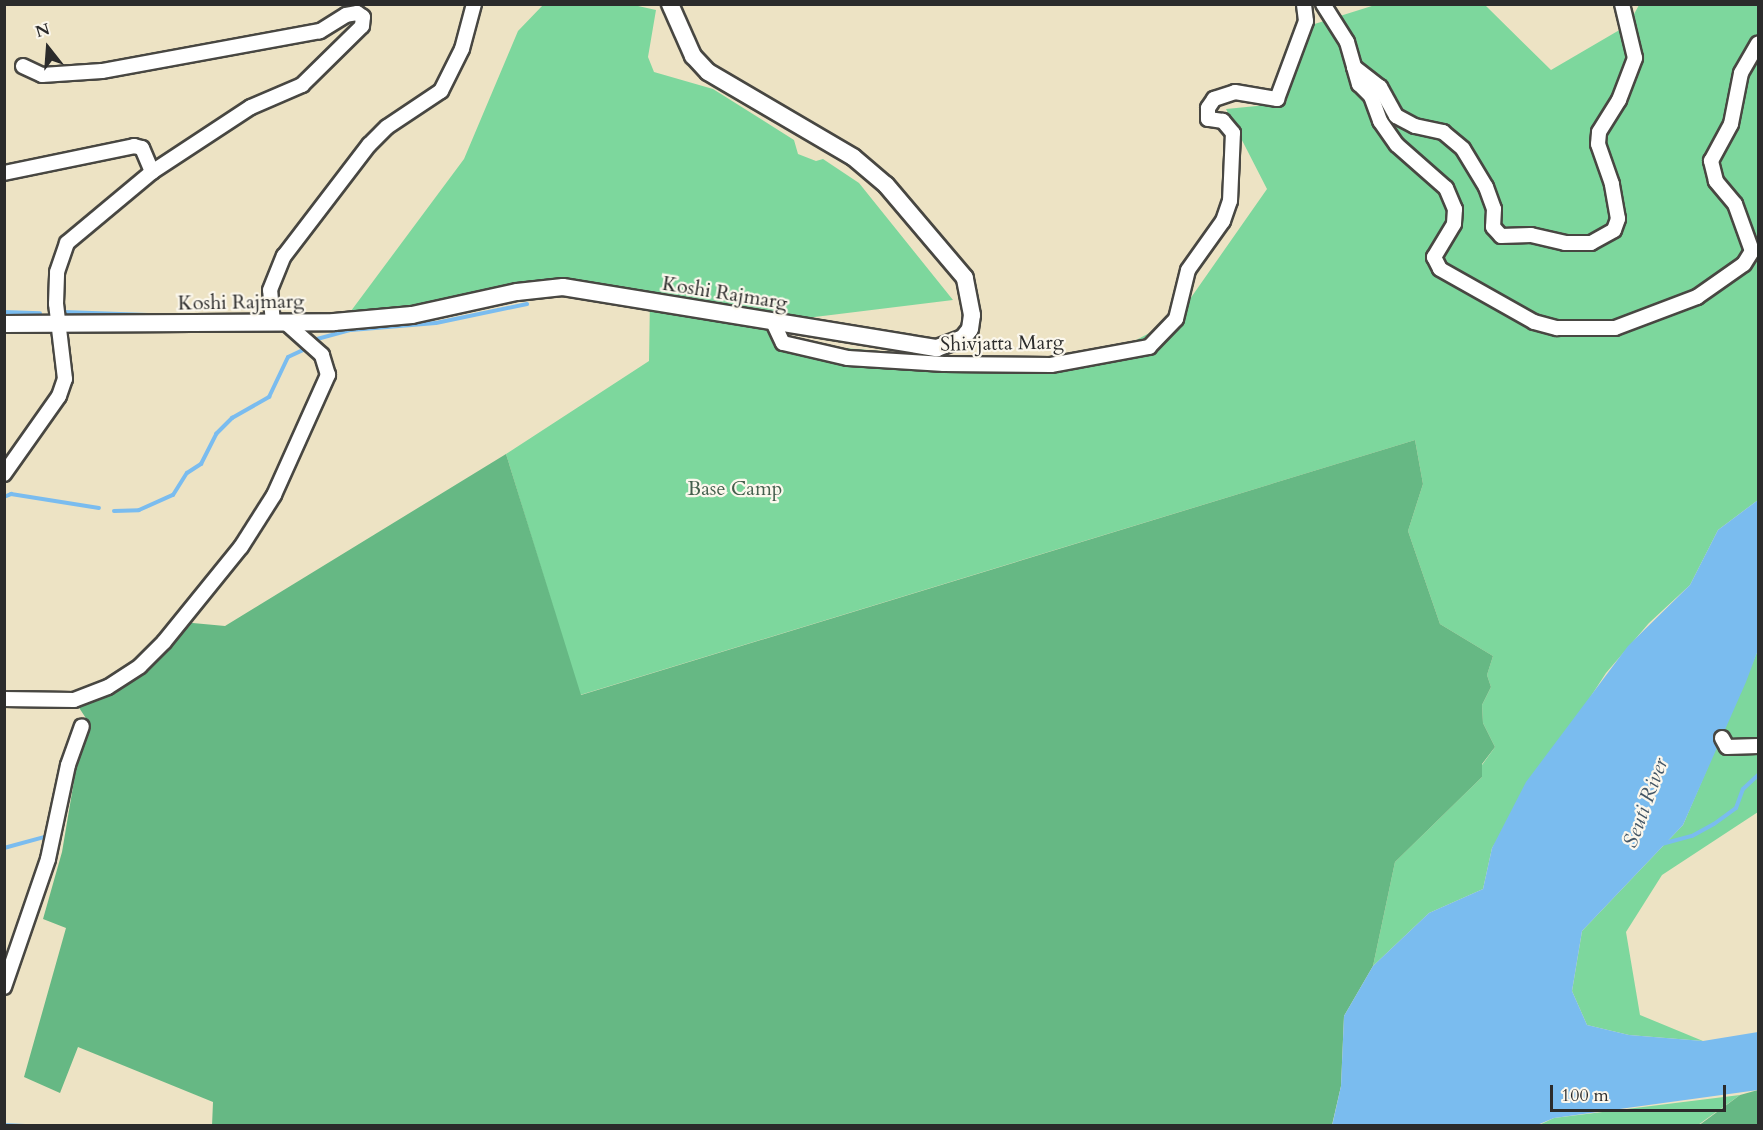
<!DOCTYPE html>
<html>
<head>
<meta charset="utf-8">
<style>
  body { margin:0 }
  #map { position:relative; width:1763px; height:1130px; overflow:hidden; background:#ede3c4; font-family:Cardo,serif }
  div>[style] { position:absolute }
  .green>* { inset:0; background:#7dd79d }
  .forest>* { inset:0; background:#66b884 }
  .water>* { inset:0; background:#7abcef }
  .stream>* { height:4px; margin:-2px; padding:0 2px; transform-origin:2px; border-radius:2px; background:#7abcef }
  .roads { filter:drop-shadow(2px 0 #484742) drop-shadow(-2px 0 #484742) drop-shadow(0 2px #484742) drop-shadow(0 -2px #484742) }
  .minor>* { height:14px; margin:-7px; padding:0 7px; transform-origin:7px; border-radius:7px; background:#fff }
  .major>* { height:16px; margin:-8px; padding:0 8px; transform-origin:8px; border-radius:8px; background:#fff }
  span { translate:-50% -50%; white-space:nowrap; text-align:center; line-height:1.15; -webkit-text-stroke:4.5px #fbf7ec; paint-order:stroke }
  .street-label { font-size:20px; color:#2b2b2b }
  .park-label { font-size:20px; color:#445f4d }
  .water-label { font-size:21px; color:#435666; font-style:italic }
  .frame { position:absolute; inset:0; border:6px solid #2b2b2b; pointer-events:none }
  .north { position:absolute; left:18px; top:18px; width:60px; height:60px; -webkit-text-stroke:4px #fbf7ec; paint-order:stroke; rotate:343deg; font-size:16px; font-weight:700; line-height:24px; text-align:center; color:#2b2b2b }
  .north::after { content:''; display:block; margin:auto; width:21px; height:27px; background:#2b2b2b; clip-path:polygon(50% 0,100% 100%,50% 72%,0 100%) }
  .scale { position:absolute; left:1550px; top:1085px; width:176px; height:27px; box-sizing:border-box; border:3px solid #2b2b2b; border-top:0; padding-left:8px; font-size:18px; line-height:21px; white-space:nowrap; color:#2b2b2b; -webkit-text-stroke:4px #fbf7ec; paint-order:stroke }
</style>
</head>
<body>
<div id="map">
  <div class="green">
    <div style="clip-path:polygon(629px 4px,656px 10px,648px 57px,654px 72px,713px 89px,794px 140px,798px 154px,816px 161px,823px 159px,859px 183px,953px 300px,774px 322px,783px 343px,1051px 365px,1104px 357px,1176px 319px,1267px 189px,1226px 109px,1286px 103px,1305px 27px,1375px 5px,1485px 5px,1551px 70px,1628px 25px,1639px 5px,1758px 5px,1758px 500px,1718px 530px,1690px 585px,1649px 623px,1606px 673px,1492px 848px,1483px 889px,1429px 913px,1373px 966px,1395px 862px,1482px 777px,1482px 765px,1495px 747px,1483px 723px,1482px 705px,1491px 687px,1487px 675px,1493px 656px,1440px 624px,1408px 531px,1423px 484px,1415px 440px,580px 695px,506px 454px,649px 361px,650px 296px,561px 281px,534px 281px,395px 310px,348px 315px,464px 159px,518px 31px,543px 5px)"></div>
    <div style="clip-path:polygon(1758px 650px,1758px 812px,1662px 875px,1626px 932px,1640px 1015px,1703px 1041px,1629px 1035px,1587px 1025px,1572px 991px,1582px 931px,1683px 825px)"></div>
    <div style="clip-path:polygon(1740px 1095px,1698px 1125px,1537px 1126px,1554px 1118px)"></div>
  </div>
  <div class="forest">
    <div style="clip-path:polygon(1415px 440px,1423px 484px,1408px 531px,1440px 624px,1493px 656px,1487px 675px,1491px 687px,1482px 705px,1483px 723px,1495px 747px,1482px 764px,1482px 777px,1395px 862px,1373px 966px,1344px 1016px,1341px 1086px,1332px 1125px,212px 1126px,213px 1102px,78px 1047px,60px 1093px,24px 1077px,66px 928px,43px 919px,62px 852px,78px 757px,91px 726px,74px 700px,108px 687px,182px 622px,225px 626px,506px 454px,581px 695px)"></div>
    <div style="clip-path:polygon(1758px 1090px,1758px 1125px,1698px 1126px,1740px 1095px)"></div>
  </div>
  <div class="water">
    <div style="clip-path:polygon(1758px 500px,1758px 650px,1746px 682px,1683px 825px,1582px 931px,1572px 991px,1587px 1025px,1629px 1035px,1703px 1041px,1758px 1032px,1758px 1090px,1554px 1118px,1537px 1125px,1332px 1126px,1341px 1086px,1344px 1016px,1373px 966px,1429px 913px,1483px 889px,1492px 848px,1526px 782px,1628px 646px,1690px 585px,1718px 530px)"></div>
  </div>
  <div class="stream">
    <div style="left:521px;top:284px;width:25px;rotate:-7deg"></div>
    <div style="left:4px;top:312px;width:36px;rotate:2deg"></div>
    <div style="left:64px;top:312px;width:84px;rotate:2deg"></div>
    <div style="left:317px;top:339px;width:35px;rotate:-15deg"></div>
    <div style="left:351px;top:330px;width:85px;rotate:-4.7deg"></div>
    <div style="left:436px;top:323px;width:93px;rotate:-11.8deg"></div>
    <div style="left:4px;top:497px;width:8px;rotate:-23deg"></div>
    <div style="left:11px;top:494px;width:89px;rotate:9deg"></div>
    <div style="left:114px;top:511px;width:25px;rotate:-2deg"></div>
    <div style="left:139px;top:510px;width:37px;rotate:-24deg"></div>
    <div style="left:173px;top:495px;width:26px;rotate:-58deg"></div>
    <div style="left:187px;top:473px;width:17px;rotate:-33deg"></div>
    <div style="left:201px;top:464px;width:34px;rotate:-63deg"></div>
    <div style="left:216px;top:434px;width:23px;rotate:-45deg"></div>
    <div style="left:232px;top:418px;width:43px;rotate:-29.6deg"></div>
    <div style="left:269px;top:397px;width:44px;rotate:-64.6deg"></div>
    <div style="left:288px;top:357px;width:21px;rotate:-25deg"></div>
    <div style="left:1658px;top:845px;width:35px;rotate:-15deg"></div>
    <div style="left:1692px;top:836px;width:25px;rotate:-29deg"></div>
    <div style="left:1714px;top:824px;width:27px;rotate:-36deg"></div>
    <div style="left:1736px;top:808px;width:20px;rotate:-70deg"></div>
    <div style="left:1743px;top:789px;width:21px;rotate:-43deg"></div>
    <div style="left:4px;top:848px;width:46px;rotate:-15.3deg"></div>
    <div style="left:4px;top:1125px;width:21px;rotate:3deg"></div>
  </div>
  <div class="roads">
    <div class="minor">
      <div style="left:1323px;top:4px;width:45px;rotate:57.7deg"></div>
      <div style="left:1347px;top:42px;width:26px;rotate:74deg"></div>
      <div style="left:1354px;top:67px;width:33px;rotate:38deg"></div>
      <div style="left:1380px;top:87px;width:33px;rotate:61deg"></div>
      <div style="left:1396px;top:116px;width:21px;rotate:28deg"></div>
      <div style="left:1415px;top:126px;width:29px;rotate:12deg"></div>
      <div style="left:1443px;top:132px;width:26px;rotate:40deg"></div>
      <div style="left:1463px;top:149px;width:44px;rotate:58.8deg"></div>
      <div style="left:1486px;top:187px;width:23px;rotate:70deg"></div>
      <div style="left:1494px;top:209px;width:18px;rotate:93deg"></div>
      <div style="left:1493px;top:227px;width:12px;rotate:48deg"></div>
      <div style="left:1501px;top:236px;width:30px;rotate:-2deg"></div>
      <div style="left:1531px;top:235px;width:35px;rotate:13deg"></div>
      <div style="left:1565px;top:243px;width:26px"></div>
      <div style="left:1591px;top:243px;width:26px;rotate:-29deg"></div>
      <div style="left:1614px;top:230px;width:12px;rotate:-70deg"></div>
      <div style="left:1618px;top:219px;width:36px;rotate:-100deg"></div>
      <div style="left:1612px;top:184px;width:42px;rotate:-109.3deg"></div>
      <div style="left:1598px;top:144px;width:12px;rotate:-85deg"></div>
      <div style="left:1599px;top:132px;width:38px;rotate:-58deg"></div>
      <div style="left:1619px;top:100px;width:45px;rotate:-69.1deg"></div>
      <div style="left:1635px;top:58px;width:56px;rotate:-103.5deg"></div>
      <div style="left:1354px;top:67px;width:18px;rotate:74deg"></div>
      <div style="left:1359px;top:84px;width:17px;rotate:45deg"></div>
      <div style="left:1371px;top:96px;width:27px;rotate:70deg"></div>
      <div style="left:1380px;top:121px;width:29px;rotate:55deg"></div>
      <div style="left:1397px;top:145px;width:65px;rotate:41.3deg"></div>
      <div style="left:1446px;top:188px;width:23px;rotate:67deg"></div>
      <div style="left:1455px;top:209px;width:15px;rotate:94deg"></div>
      <div style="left:1454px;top:224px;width:39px;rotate:121deg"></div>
      <div style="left:1434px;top:257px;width:13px;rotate:63deg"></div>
      <div style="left:1440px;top:269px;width:108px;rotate:29.4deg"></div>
      <div style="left:1534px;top:322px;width:24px;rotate:15deg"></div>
      <div style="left:1557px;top:328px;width:58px"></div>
      <div style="left:1615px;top:328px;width:88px;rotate:-20.7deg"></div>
      <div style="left:1697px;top:297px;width:57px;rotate:-35.1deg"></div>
      <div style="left:1744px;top:264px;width:15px;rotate:-58deg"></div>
      <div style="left:1752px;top:251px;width:50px;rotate:-109.9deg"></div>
      <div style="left:1735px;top:204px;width:30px;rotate:-130deg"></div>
      <div style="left:1716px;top:181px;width:21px;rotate:-104deg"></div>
      <div style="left:1711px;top:161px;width:42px;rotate:-61.6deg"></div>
      <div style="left:1731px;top:124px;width:52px;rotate:-78.9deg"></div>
      <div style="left:1741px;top:73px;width:34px;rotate:-60deg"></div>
      <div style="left:4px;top:173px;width:133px;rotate:-11.7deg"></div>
      <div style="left:134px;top:146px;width:8px;rotate:14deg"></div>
      <div style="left:142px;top:148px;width:26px;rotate:67deg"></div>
      <div style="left:773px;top:322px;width:23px;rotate:65deg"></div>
      <div style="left:783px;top:343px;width:67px;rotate:13deg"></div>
      <div style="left:848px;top:358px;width:96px;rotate:3.6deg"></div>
      <div style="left:944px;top:364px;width:107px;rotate:0.5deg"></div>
      <div style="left:1051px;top:365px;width:100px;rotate:-10.4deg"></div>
      <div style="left:1149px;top:347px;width:39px;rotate:-46deg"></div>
      <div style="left:1176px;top:319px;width:50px;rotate:-76.2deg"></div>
      <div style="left:1188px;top:270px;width:60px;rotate:-54.5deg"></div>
      <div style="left:1223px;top:221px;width:21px;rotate:-71deg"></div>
      <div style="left:1230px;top:201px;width:68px;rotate:-87.5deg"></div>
      <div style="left:1233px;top:133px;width:16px;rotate:-130deg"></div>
      <div style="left:1223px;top:121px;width:15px;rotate:-172deg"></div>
      <div style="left:1208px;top:119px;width:11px;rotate:-90deg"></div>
      <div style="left:1208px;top:108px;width:11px;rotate:-56deg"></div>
      <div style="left:1214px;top:99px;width:22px;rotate:-18deg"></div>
      <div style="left:1235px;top:92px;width:43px;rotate:9.5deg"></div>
      <div style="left:1277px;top:99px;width:83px;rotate:-69.6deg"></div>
      <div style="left:1306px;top:21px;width:17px;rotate:-97deg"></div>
      <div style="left:273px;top:323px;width:33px;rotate:-95deg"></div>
      <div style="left:270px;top:290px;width:37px;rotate:-68deg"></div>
      <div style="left:284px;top:256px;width:140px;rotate:-52.6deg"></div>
      <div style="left:369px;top:145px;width:25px;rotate:-45deg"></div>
      <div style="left:387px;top:127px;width:65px;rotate:-33.7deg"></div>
      <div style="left:441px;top:91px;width:47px;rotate:-63.4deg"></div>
      <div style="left:462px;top:49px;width:47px;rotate:-75.1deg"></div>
      <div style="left:4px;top:474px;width:95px;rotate:-54.8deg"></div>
      <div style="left:59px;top:396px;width:18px;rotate:-71deg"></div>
      <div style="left:65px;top:379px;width:76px;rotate:-96.8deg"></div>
      <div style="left:56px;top:304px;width:32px;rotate:-88deg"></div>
      <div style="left:57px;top:272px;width:31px;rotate:-71deg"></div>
      <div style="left:67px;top:243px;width:111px;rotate:-39.9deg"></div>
      <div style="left:152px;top:172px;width:118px;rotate:-33.3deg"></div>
      <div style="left:251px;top:107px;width:56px;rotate:-23.3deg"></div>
      <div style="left:302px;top:85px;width:84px;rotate:-44.5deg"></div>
      <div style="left:362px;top:26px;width:9px;rotate:-84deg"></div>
      <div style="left:363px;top:17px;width:7px;rotate:-146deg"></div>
      <div style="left:357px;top:13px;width:11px;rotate:170deg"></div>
      <div style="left:346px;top:15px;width:31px;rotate:148deg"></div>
      <div style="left:320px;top:31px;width:222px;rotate:169.6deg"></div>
      <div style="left:102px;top:71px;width:60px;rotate:176.2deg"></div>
      <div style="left:42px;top:75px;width:21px;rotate:-155deg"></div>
      <div style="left:4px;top:699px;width:70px;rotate:0.8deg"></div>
      <div style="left:74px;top:700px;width:36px;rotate:-21deg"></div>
      <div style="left:108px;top:687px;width:38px;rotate:-33deg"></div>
      <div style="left:140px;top:666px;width:34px;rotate:-45deg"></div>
      <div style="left:164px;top:642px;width:122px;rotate:-51deg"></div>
      <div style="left:241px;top:547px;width:62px;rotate:-57.6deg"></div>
      <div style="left:274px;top:495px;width:132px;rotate:-65.8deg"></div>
      <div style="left:328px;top:375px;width:21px;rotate:-107deg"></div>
      <div style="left:322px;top:355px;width:48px;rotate:-138.4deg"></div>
      <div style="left:1722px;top:738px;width:10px;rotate:61deg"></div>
      <div style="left:1727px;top:747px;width:31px;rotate:-2deg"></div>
      <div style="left:4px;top:987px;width:135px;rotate:-71deg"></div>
      <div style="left:48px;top:859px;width:96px;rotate:-78deg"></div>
      <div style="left:68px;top:765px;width:41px;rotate:-70.3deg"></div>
    </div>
    <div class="major">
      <div style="left:4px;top:324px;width:330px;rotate:-0.3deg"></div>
      <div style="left:334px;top:322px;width:78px;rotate:-5.1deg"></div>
      <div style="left:412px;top:315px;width:107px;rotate:-12.4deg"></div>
      <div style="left:517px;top:292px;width:46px;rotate:-6.2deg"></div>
      <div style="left:563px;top:287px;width:379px;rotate:9.3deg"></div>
      <div style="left:937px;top:348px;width:28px;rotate:-21deg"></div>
      <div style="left:963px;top:338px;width:11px;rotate:-52deg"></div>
      <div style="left:970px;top:329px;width:14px;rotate:-82deg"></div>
      <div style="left:972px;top:315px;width:38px;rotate:-101deg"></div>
      <div style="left:965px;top:278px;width:122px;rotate:-130.3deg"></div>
      <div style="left:886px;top:185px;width:43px;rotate:-139.7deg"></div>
      <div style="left:853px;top:157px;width:168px;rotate:-149.6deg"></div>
      <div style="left:708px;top:72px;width:22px;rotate:-133deg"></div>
      <div style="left:693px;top:56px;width:57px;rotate:-113.9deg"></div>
    </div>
  </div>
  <div class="street-label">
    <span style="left:725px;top:293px;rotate:9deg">Koshi Rajmarg</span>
    <span style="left:241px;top:302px;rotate:-1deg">Koshi Rajmarg</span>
    <span style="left:1002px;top:343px;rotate:-1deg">Shivjatta Marg</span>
  </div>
  <div class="park-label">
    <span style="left:735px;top:488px">Base Camp</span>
  </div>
  <div class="water-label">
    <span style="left:1646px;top:803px;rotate:-70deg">Seuti River</span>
  </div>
  <div class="frame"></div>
  <div class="north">N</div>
  <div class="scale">100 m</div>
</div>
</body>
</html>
